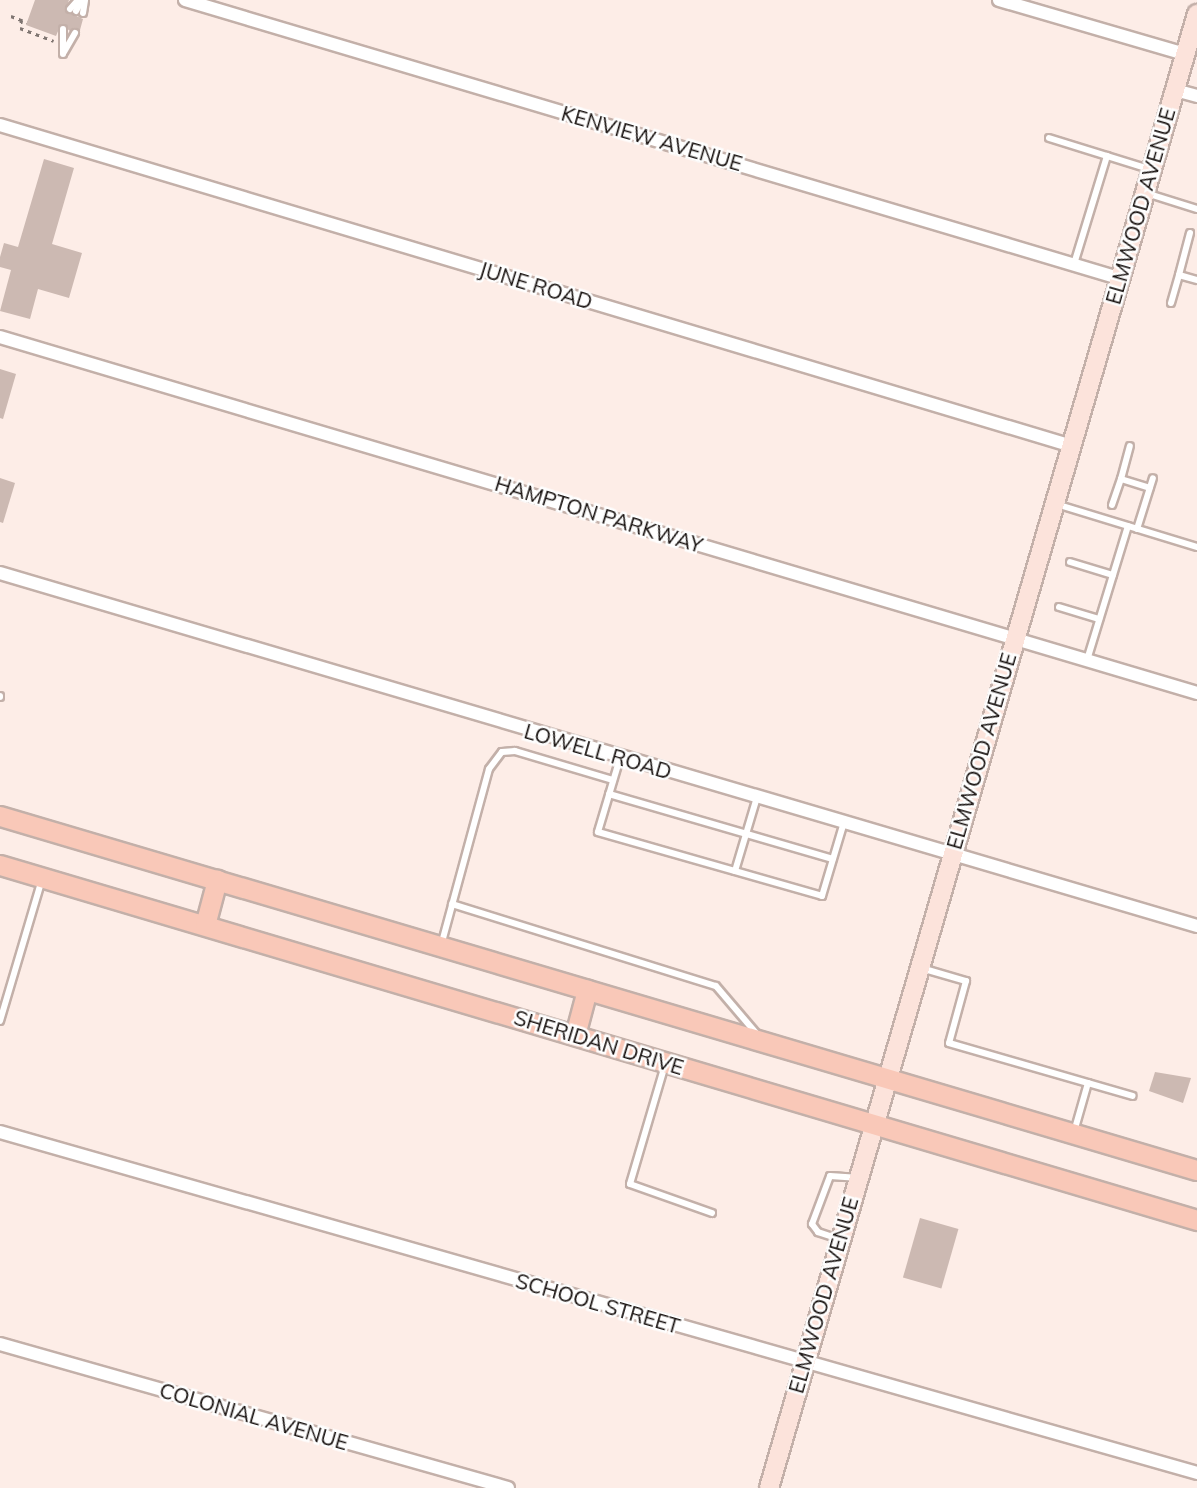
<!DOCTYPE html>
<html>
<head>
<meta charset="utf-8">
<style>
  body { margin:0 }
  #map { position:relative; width:1197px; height:1488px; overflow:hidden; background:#fdede7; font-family:Mulish,sans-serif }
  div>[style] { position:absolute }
  .building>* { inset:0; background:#ccb9b2; transform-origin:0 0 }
  .path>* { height:2.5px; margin-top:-1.25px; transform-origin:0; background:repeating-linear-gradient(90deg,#7f7571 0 3.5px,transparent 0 8.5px) }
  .roads { filter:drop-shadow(2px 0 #c3b0a9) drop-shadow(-2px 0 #c3b0a9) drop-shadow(0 2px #c3b0a9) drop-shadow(0 -2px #c3b0a9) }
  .lane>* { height:6px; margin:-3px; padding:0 3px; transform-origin:3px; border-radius:3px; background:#fff }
  .street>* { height:12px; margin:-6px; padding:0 6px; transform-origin:6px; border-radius:6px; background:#fff }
  .secondary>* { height:18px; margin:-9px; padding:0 9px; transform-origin:9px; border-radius:9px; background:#fce3db }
  .primary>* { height:19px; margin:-9.5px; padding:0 9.5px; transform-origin:9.5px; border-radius:9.5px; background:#f9c8b8 }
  span { translate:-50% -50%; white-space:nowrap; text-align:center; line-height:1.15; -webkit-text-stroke:5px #fefefe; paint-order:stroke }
  .street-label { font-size:21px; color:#150f0d }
</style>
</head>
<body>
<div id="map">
  <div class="building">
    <div style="clip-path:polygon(35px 0,69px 0,65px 11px,83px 19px,80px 30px,70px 31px,61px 24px,56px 36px,26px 25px)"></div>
    <div style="clip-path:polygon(44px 159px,74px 168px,52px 244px,82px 253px,69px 298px,38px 289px,30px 319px,0 311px,11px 270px,0 267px,0 257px,4px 243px,18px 247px)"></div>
    <div style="clip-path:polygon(0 369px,16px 374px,3px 419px,0 418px)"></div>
    <div style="clip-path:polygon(0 478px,15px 483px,3px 523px,0 522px)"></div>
    <div style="clip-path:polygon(1155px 1072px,1191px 1078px,1183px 1103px,1149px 1091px)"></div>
    <div style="left:920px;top:1218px;width:40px;height:62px;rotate:16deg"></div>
  </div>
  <div class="path">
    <div style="left:11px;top:16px;width:17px;rotate:21deg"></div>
    <div style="left:22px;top:20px;width:8px;rotate:104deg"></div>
    <div style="left:20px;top:28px;width:36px;rotate:21deg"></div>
  </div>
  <div class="roads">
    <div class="lane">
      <div style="left:70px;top:9px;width:12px;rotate:-48deg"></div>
      <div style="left:76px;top:11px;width:13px;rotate:-61deg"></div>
      <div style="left:83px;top:13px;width:13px;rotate:-81deg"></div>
      <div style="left:63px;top:29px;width:25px;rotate:90deg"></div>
      <div style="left:64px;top:52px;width:22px;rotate:-60deg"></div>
      <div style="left:1049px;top:138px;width:105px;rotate:17.2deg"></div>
      <div style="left:1146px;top:193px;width:53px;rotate:17.4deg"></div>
      <div style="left:1190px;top:233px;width:43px;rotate:104.7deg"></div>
      <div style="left:1179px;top:275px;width:19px;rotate:16deg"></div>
      <div style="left:1074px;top:264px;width:113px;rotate:-73deg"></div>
      <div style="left:1171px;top:303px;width:29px;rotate:-74deg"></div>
      <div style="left:1121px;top:479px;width:34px;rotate:-75deg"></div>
      <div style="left:1056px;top:504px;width:147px;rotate:17deg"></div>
      <div style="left:1112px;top:505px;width:28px;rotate:-71deg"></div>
      <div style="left:1121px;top:479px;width:30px;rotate:17deg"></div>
      <div style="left:1137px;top:529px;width:53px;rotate:-72.6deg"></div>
      <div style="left:1070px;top:562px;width:45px;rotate:16.8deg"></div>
      <div style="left:1059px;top:607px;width:42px;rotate:16.7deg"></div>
      <div style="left:1087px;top:660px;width:140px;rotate:-73deg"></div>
      <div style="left:0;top:697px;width:1px;rotate:-90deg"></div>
      <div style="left:620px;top:758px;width:77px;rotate:106.6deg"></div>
      <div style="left:598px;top:832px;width:233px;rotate:15.9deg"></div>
      <div style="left:822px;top:896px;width:77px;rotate:-73.4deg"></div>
      <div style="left:609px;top:794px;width:233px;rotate:16.2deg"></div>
      <div style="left:735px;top:871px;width:77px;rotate:-73.4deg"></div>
      <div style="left:452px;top:904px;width:276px;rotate:17.3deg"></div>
      <div style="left:716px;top:986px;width:62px;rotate:49.6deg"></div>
      <div style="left:442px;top:942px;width:179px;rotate:-74.8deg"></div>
      <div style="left:489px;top:769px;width:21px;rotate:-53deg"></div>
      <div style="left:502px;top:752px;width:13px;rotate:-4deg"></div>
      <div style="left:515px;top:751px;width:102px;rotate:16.5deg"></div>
      <div style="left:921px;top:968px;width:47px;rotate:16.1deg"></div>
      <div style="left:966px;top:981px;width:64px;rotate:105.3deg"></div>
      <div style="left:949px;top:1043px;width:191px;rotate:16.1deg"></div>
      <div style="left:0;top:1021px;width:148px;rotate:-73.5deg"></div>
      <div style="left:665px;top:1065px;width:124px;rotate:106.4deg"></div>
      <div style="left:630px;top:1184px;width:87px;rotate:19.5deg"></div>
      <div style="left:1074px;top:1132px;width:51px;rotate:-74.1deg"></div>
      <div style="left:839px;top:1239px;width:22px;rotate:-162deg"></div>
      <div style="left:818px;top:1232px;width:10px;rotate:-127deg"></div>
      <div style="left:812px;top:1224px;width:51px;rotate:-69.4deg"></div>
      <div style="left:830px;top:1176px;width:26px;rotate:4deg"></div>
    </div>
    <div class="street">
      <div style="left:185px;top:0;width:974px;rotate:16.58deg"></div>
      <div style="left:999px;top:0;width:194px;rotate:16.2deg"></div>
      <div style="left:1175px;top:90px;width:23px;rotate:15deg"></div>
      <div style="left:0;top:125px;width:1119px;rotate:16.67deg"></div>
      <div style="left:0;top:337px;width:1249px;rotate:16.56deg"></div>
      <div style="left:0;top:573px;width:1248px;rotate:16.43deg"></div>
      <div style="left:0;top:1132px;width:1245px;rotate:15.9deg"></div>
      <div style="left:0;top:1344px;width:528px;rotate:15.83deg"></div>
    </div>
    <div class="secondary">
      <div style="left:769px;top:1488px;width:1535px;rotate:-73.81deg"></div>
    </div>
    <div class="primary">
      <div style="left:0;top:816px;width:1248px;rotate:16.48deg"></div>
      <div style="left:0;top:865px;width:1249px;rotate:16.52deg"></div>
      <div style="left:205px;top:925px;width:47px;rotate:-75.1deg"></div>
      <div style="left:575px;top:1035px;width:47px;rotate:-75.1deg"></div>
    </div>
  </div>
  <div class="street-label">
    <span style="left:652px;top:138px;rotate:16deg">KENVIEW AVENUE</span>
    <span style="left:1140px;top:206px;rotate:-74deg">ELMWOOD AVENUE</span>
    <span style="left:536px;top:285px;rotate:17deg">JUNE ROAD</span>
    <span style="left:599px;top:514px;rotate:17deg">HAMPTON PARKWAY</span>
    <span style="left:598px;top:751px;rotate:16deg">LOWELL ROAD</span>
    <span style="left:981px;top:751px;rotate:-74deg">ELMWOOD AVENUE</span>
    <span style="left:599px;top:1042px;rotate:17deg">SHERIDAN DRIVE</span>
    <span style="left:823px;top:1295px;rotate:-74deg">ELMWOOD AVENUE</span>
    <span style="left:598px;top:1303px;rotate:16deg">SCHOOL STREET</span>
    <span style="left:254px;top:1416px;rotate:16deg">COLONIAL AVENUE</span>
  </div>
</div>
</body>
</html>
